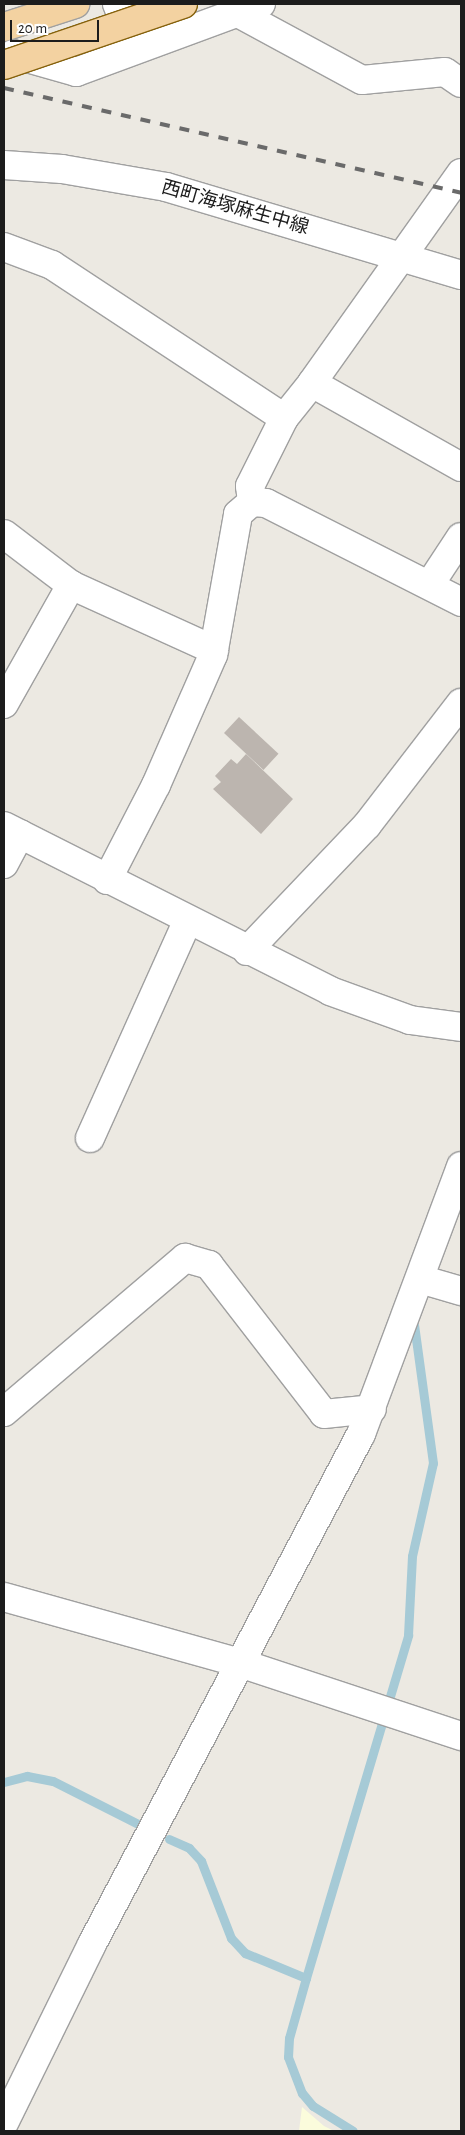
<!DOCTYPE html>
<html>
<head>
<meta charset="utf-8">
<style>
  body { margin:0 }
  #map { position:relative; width:465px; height:2135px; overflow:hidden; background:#ece9e2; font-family:"Alegreya Sans","Noto Sans JP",sans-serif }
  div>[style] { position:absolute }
  .education>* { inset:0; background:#fbfcdc }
  .stream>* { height:9px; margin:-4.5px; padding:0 4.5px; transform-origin:4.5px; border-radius:4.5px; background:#a6cad6 }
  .building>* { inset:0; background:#bcb5af; transform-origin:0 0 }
  .roads { filter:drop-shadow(1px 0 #a0a0a0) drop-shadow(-1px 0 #a0a0a0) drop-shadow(0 1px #a0a0a0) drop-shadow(0 -1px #a0a0a0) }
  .minor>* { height:28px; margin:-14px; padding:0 14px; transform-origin:14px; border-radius:14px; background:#fff }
  .major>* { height:28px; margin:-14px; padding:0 14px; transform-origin:14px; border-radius:14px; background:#f3d2a1 }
  .rail>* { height:4px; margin-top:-2px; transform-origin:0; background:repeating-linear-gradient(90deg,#6a6a6a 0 10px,transparent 0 20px) }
  .bridges { filter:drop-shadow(1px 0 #86620d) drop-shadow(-1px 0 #86620d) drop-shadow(0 1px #86620d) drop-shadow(0 -1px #86620d) }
  .major-bridge>* { height:28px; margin:-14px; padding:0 14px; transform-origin:14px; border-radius:14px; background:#f3d2a1 }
  span { translate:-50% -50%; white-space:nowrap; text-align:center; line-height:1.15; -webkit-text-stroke:4.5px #fff; paint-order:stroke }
  .street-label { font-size:19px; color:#1c1c1c }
  .frame { position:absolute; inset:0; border:5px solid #1c1c1c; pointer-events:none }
  .scale { position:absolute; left:10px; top:20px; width:89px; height:22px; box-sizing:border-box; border:2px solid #1c1c1c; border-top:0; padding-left:6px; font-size:15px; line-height:18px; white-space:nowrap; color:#1c1c1c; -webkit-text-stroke:4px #fff; paint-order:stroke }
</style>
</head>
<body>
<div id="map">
  <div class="education">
    <div style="clip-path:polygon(302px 2107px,324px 2126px,334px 2131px,299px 2131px)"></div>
  </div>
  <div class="stream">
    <div style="left:4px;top:1782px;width:24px;rotate:-15deg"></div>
    <div style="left:27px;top:1776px;width:26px;rotate:11deg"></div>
    <div style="left:53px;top:1781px;width:102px;rotate:26.8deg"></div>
    <div style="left:169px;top:1839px;width:22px;rotate:24deg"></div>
    <div style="left:189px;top:1848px;width:18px;rotate:47deg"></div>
    <div style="left:201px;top:1861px;width:83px;rotate:68.7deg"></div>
    <div style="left:231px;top:1938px;width:21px;rotate:47deg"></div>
    <div style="left:245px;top:1953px;width:66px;rotate:22.3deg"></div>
    <div style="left:306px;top:1978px;width:62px;rotate:105.8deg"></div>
    <div style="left:289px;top:2038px;width:19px;rotate:93deg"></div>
    <div style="left:288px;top:2057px;width:39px;rotate:69deg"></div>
    <div style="left:302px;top:2093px;width:17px;rotate:50deg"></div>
    <div style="left:313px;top:2106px;width:47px;rotate:32deg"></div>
    <div style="left:306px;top:1978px;width:358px;rotate:-73.4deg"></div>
    <div style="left:408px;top:1635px;width:79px;rotate:-87.1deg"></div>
    <div style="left:412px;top:1556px;width:95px;rotate:-77.3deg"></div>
    <div style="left:433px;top:1463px;width:139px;rotate:-97.8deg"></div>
  </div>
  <div class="building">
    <div style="left:239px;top:717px;width:54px;height:22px;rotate:43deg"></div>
    <div style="clip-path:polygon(246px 754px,293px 799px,261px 834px,213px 789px,221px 782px,215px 776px,231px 759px,237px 764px)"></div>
  </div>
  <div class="roads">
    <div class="minor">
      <div style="left:117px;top:4px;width:45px;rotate:68deg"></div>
      <div style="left:238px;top:13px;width:141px;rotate:28.4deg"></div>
      <div style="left:362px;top:80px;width:83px;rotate:-5.5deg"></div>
      <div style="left:445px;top:72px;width:19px;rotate:35deg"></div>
      <div style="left:13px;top:54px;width:66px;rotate:15.9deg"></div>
      <div style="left:76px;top:72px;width:197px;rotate:-20.2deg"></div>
      <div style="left:4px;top:165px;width:58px;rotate:3.9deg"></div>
      <div style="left:62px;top:169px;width:106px;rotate:9.8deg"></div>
      <div style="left:166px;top:187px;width:308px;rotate:16.6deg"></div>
      <div style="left:461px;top:173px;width:257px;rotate:125.4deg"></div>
      <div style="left:312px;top:383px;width:171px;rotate:29.4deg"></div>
      <div style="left:4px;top:247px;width:51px;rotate:20.6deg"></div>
      <div style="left:52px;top:265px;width:278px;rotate:33.4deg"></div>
      <div style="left:252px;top:502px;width:16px;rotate:-97deg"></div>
      <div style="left:250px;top:486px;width:76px;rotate:-63.4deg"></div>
      <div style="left:284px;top:418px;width:45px;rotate:-51.3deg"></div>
      <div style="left:4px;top:534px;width:84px;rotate:37.3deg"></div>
      <div style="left:430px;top:584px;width:56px;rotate:-56.6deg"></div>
      <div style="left:4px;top:704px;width:137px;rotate:-60.6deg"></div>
      <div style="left:71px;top:585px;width:157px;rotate:24.4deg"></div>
      <div style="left:4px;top:826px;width:365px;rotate:26.8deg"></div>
      <div style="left:330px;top:991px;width:85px;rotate:19.9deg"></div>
      <div style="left:410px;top:1020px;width:51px;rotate:7.8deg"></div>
      <div style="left:4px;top:864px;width:34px;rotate:-62deg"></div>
      <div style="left:107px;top:880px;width:107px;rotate:-62.7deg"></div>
      <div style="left:156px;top:785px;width:142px;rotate:-66.3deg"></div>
      <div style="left:213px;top:655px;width:143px;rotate:-79.9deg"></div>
      <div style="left:238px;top:514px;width:18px;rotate:-41deg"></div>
      <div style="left:252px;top:502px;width:14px;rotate:4deg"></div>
      <div style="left:266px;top:503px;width:219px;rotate:26.9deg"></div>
      <div style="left:247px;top:951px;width:174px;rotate:-46.4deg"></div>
      <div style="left:367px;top:825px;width:154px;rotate:-52.4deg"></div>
      <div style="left:90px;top:1138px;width:237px;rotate:-65.8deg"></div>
      <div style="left:420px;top:1279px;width:43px;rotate:16.3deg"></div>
      <div style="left:4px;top:1412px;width:238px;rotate:-40.4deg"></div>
      <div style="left:185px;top:1258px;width:25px;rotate:16deg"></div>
      <div style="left:209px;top:1265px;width:188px;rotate:52.3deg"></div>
      <div style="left:324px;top:1414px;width:48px;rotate:-5.9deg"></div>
      <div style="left:4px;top:1597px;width:245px;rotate:15.6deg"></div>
      <div style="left:240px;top:1663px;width:233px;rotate:18.3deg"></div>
      <div style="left:4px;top:2123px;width:199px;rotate:-63.8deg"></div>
      <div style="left:92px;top:1944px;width:577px;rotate:-62.19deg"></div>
      <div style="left:361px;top:1434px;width:286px;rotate:-69.5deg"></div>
    </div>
    <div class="major">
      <div style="left:4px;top:27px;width:75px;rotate:-17.9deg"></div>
    </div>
  </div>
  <div class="rail">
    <div style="left:4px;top:88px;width:469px;rotate:12.9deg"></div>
  </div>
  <div class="bridges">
    <div class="major-bridge">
      <div style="left:4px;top:65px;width:189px;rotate:-18.8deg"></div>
    </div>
  </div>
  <div class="street-label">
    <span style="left:235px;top:208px;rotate:16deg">西町海塚麻生中線</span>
  </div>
  <div class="frame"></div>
  <div class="scale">20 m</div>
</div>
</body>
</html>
